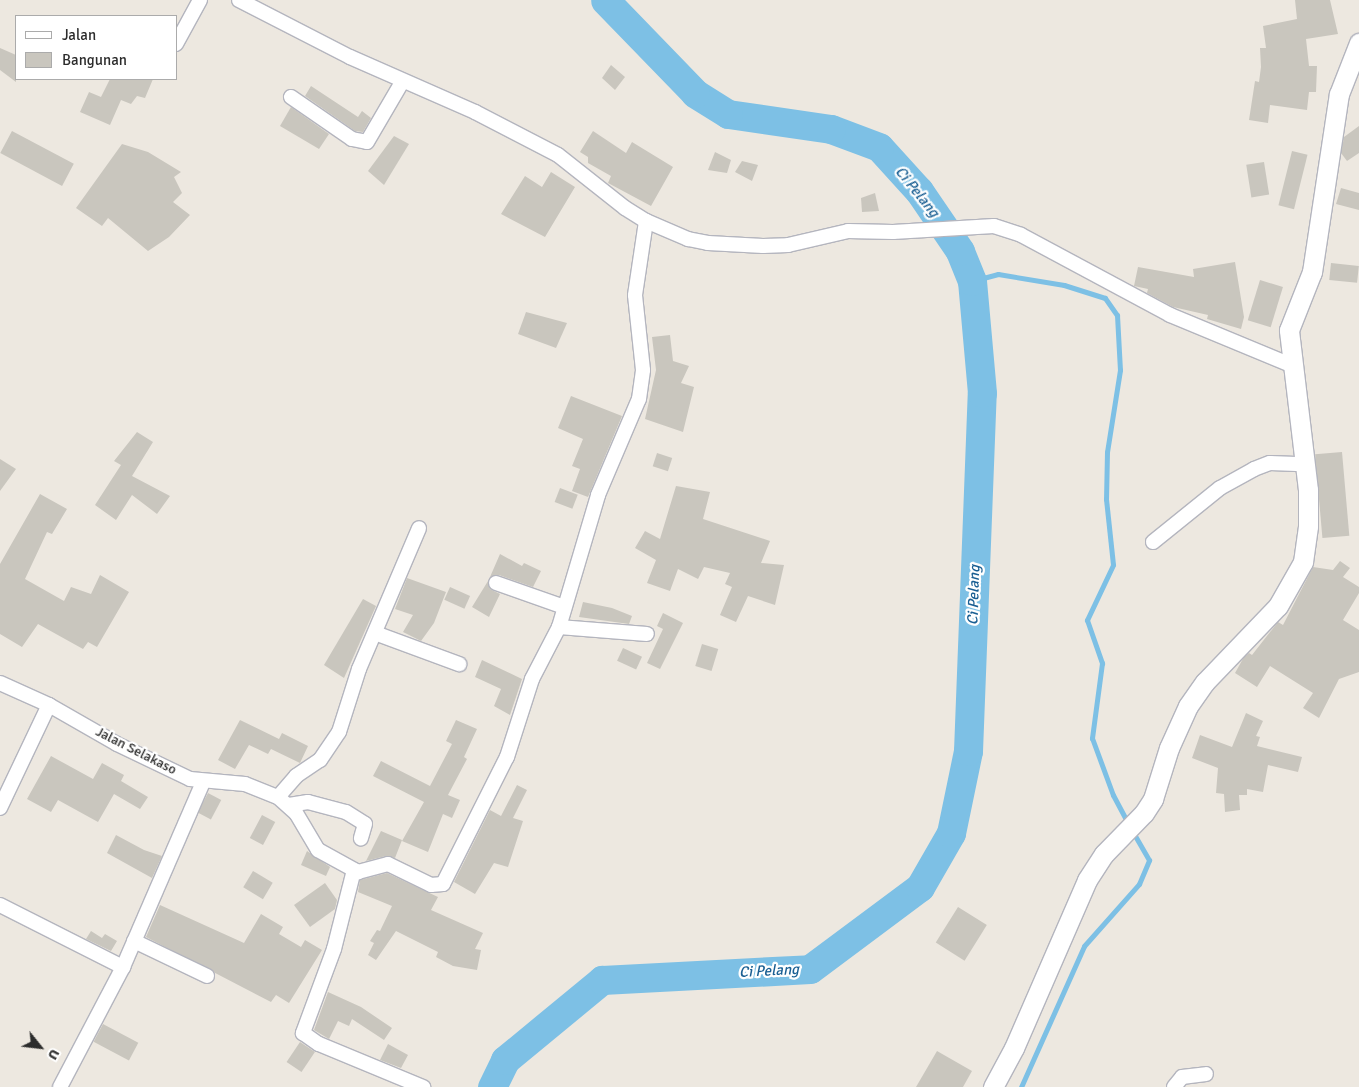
<!DOCTYPE html>
<html>
<head>
<meta charset="utf-8">
<style>
  body { margin:0 }
  #map { position:relative; width:1359px; height:1087px; overflow:hidden; background:#ede8e0; font-family:Signika,sans-serif }
  div>[style] { position:absolute }
  .stream>* { height:5px; margin:-2.5px; padding:0 2.5px; transform-origin:2.5px; border-radius:2.5px; background:#7dc0e5 }
  .river>* { height:29px; margin:-14.5px; padding:0 14.5px; transform-origin:14.5px; border-radius:14.5px; background:#7dc0e5 }
  .building>* { inset:0; background:#c9c6be; transform-origin:0 0 }
  .roads { filter:drop-shadow(1px 0 #b4b5be) drop-shadow(-1px 0 #b4b5be) drop-shadow(0 1px #b4b5be) drop-shadow(0 -1px #b4b5be) }
  .street>* { height:14px; margin:-7px; padding:0 7px; transform-origin:7px; border-radius:7px; background:#fff }
  .secondary>* { height:19px; margin:-9.5px; padding:0 9.5px; transform-origin:9.5px; border-radius:9.5px; background:#fff }
  span { translate:-50% -50%; white-space:nowrap; text-align:center; line-height:1.15; -webkit-text-stroke:4.5px #fff; paint-order:stroke }
  .street-label { font-size:14px; color:#2c2c2c }
  .water-label { font-size:15px; color:#1a5f93; font-style:italic }
  .legend { position:absolute; left:15px; top:15px; width:162px; height:65px; box-sizing:border-box; background:#fff; border:1px solid #ababab; margin:0; padding:6px 9px; list-style:none; font-size:15px; color:#2c2c2c }
  .legend li { display:flex; align-items:center; gap:10px; height:25px }
  .legend b { width:25px; border:1px solid #ababab }
  .north { position:absolute; left:15px; top:1022px; width:50px; height:50px; -webkit-text-stroke:4px #fff; paint-order:stroke; rotate:119deg; font-size:14px; font-weight:700; line-height:20px; text-align:center; color:#2c2c2c }
  .north::after { content:''; display:block; margin:auto; width:18px; height:22px; background:#2c2c2c; clip-path:polygon(50% 0,100% 100%,50% 72%,0 100%) }
</style>
</head>
<body>
<div id="map">
  <div class="stream">
    <div style="left:972px;top:281px;width:27px;rotate:-15deg"></div>
    <div style="left:998px;top:274px;width:67px;rotate:9.5deg"></div>
    <div style="left:1064px;top:285px;width:43px;rotate:17.6deg"></div>
    <div style="left:1105px;top:298px;width:21px;rotate:55deg"></div>
    <div style="left:1117px;top:315px;width:55px;rotate:86.9deg"></div>
    <div style="left:1120px;top:370px;width:83px;rotate:99deg"></div>
    <div style="left:1107px;top:452px;width:47px;rotate:91.2deg"></div>
    <div style="left:1106px;top:499px;width:66px;rotate:83.9deg"></div>
    <div style="left:1113px;top:565px;width:61px;rotate:115.3deg"></div>
    <div style="left:1087px;top:620px;width:46px;rotate:70.8deg"></div>
    <div style="left:1102px;top:663px;width:76px;rotate:97.6deg"></div>
    <div style="left:1092px;top:738px;width:61px;rotate:69.8deg"></div>
    <div style="left:1113px;top:795px;width:32px;rotate:62deg"></div>
    <div style="left:1021px;top:1087px;width:154px;rotate:-65.9deg"></div>
    <div style="left:1084px;top:946px;width:83px;rotate:-48.4deg"></div>
    <div style="left:1139px;top:884px;width:26px;rotate:-67deg"></div>
    <div style="left:1149px;top:860px;width:34px;rotate:-120deg"></div>
  </div>
  <div class="river">
    <div style="left:492px;top:1087px;width:30px;rotate:-64deg"></div>
    <div style="left:505px;top:1060px;width:126px;rotate:-39.5deg"></div>
    <div style="left:602px;top:980px;width:208px;rotate:-3deg"></div>
    <div style="left:810px;top:969px;width:137px;rotate:-36.7deg"></div>
    <div style="left:920px;top:887px;width:62px;rotate:-60.1deg"></div>
    <div style="left:951px;top:833px;width:84px;rotate:-78.3deg"></div>
    <div style="left:968px;top:751px;width:358px;rotate:-87.8deg"></div>
    <div style="left:982px;top:393px;width:112px;rotate:-95.1deg"></div>
    <div style="left:972px;top:281px;width:32px;rotate:-112deg"></div>
    <div style="left:960px;top:251px;width:73px;rotate:-124.3deg"></div>
    <div style="left:919px;top:191px;width:59px;rotate:-132.3deg"></div>
    <div style="left:879px;top:147px;width:51px;rotate:-159.4deg"></div>
    <div style="left:831px;top:129px;width:104px;rotate:-171.7deg"></div>
    <div style="left:728px;top:114px;width:39px;rotate:-148deg"></div>
    <div style="left:695px;top:93px;width:129px;rotate:-134.1deg"></div>
  </div>
  <div class="building">
    <div style="clip-path:polygon(1295px 0,1330px 0,1338px 34px,1306px 39px,1309px 66px,1317px 66px,1316px 92px,1309px 92px,1307px 110px,1270px 105px,1268px 123px,1249px 120px,1255px 81px,1259px 82px,1261px 67px,1260px 48px,1266px 48px,1263px 26px,1297px 19px)"></div>
    <div style="clip-path:polygon(0 48px,16px 55px,16px 82px,0 70px)"></div>
    <div style="clip-path:polygon(611px 65px,625px 77px,615px 90px,602px 78px)"></div>
    <div style="clip-path:polygon(110px 79px,153px 79px,145px 98px,137px 96px,131px 104px,121px 100px,110px 125px,80px 112px,89px 92px,101px 97px)"></div>
    <div style="clip-path:polygon(311px 86px,358px 117px,362px 111px,371px 118px,363px 132px,355px 131px,305px 96px)"></div>
    <div style="clip-path:polygon(291px 107px,329px 134px,319px 149px,280px 126px)"></div>
    <div style="clip-path:polygon(1359px 126px,1359px 153px,1347px 161px,1341px 153px,1344px 137px)"></div>
    <div style="left:12px;top:131px;width:70px;height:25px;rotate:28deg"></div>
    <div style="clip-path:polygon(593px 131px,626px 153px,632px 142px,673px 167px,651px 206px,608px 183px,611px 176px,588px 163px,588px 157px,580px 152px)"></div>
    <div style="clip-path:polygon(394px 136px,409px 144px,384px 185px,368px 171px)"></div>
    <div style="clip-path:polygon(122px 144px,148px 152px,181px 172px,174px 177px,182px 193px,173px 202px,190px 215px,169px 237px,148px 251px,108px 218px,102px 226px,76px 208px)"></div>
    <div style="left:1292px;top:151px;width:16px;height:56px;rotate:14deg"></div>
    <div style="clip-path:polygon(715px 152px,731px 160px,727px 173px,708px 170px)"></div>
    <div style="clip-path:polygon(742px 161px,758px 165px,752px 181px,735px 172px)"></div>
    <div style="left:1264px;top:162px;width:33px;height:18px;rotate:81deg"></div>
    <div style="clip-path:polygon(551px 172px,575px 187px,545px 237px,501px 214px,525px 176px,542px 187px)"></div>
    <div style="clip-path:polygon(1341px 188px,1359px 193px,1359px 210px,1336px 204px)"></div>
    <div style="clip-path:polygon(875px 193px,879px 211px,862px 212px,861px 198px)"></div>
    <div style="clip-path:polygon(1235px 262px,1244px 317px,1241px 329px,1207px 319px,1208px 315px,1173px 307px,1147px 293px,1148px 289px,1134px 286px,1138px 267px,1194px 277px,1193px 269px)"></div>
    <div style="left:1331px;top:263px;width:28px;height:17px;rotate:6deg"></div>
    <div style="left:1260px;top:280px;width:24px;height:42px;rotate:17deg"></div>
    <div style="clip-path:polygon(526px 312px,567px 323px,556px 348px,518px 334px)"></div>
    <div style="clip-path:polygon(670px 335px,673px 361px,689px 366px,681px 383px,694px 387px,683px 432px,645px 419px,656px 370px,652px 337px)"></div>
    <div style="clip-path:polygon(571px 396px,622px 416px,588px 497px,572px 491px,580px 469px,572px 466px,583px 439px,558px 428px)"></div>
    <div style="clip-path:polygon(137px 432px,153px 442px,132px 476px,170px 496px,157px 514px,132px 495px,116px 520px,95px 505px,121px 465px,114px 461px)"></div>
    <div style="left:1342px;top:452px;width:84px;height:27px;rotate:85deg"></div>
    <div style="left:657px;top:453px;width:16px;height:14px;rotate:18deg"></div>
    <div style="clip-path:polygon(0 459px,16px 469px,0 491px)"></div>
    <div style="clip-path:polygon(676px 486px,710px 492px,703px 519px,770px 541px,761px 563px,784px 565px,775px 605px,748px 596px,736px 622px,720px 615px,732px 587px,725px 584px,730px 573px,704px 567px,698px 579px,678px 569px,670px 591px,647px 583px,656px 560px,635px 548px,645px 531px,660px 539px)"></div>
    <div style="left:560px;top:488px;width:19px;height:15px;rotate:21deg"></div>
    <div style="clip-path:polygon(40px 494px,67px 509px,52px 534px,47px 532px,25px 579px,64px 601px,71px 587px,91px 594px,100px 575px,129px 592px,97px 647px,88px 642px,83px 649px,38px 624px,22px 647px,0 634px,0 564px)"></div>
    <div style="clip-path:polygon(500px 554px,522px 566px,524px 563px,541px 571px,533px 587px,499px 575px,490px 577px)"></div>
    <div style="clip-path:polygon(1340px 561px,1350px 568px,1343px 577px,1359px 587px,1359px 593px,1343px 620px,1359px 630px,1359px 672px,1339px 679px,1319px 718px,1303px 708px,1313px 693px,1270px 666px,1257px 687px,1235px 673px,1244px 657px,1249px 653px,1252px 655px,1278px 622px,1283px 625px,1313px 567px,1333px 570px)"></div>
    <div style="clip-path:polygon(407px 578px,446px 592px,434px 623px,421px 641px,403px 632px,413px 615px,395px 609px)"></div>
    <div style="clip-path:polygon(488px 581px,490px 589px,500px 594px,489px 617px,472px 607px)"></div>
    <div style="left:450px;top:587px;width:22px;height:14px;rotate:24deg"></div>
    <div style="clip-path:polygon(363px 599px,376px 606px,344px 678px,324px 665px)"></div>
    <div style="clip-path:polygon(583px 602px,612px 608px,632px 616px,629px 624px,579px 617px)"></div>
    <div style="clip-path:polygon(663px 613px,683px 623px,660px 669px,647px 663px,663px 629px,657px 626px)"></div>
    <div style="left:702px;top:644px;width:17px;height:23px;rotate:17deg"></div>
    <div style="left:623px;top:648px;width:21px;height:14px;rotate:25deg"></div>
    <div style="clip-path:polygon(482px 660px,522px 679px,510px 715px,494px 706px,501px 689px,475px 677px)"></div>
    <div style="clip-path:polygon(1246px 713px,1263px 721px,1256px 736px,1260px 737px,1257px 746px,1302px 757px,1298px 772px,1268px 765px,1263px 792px,1247px 789px,1247px 795px,1239px 795px,1240px 810px,1225px 812px,1224px 794px,1216px 793px,1218px 768px,1192px 758px,1200px 735px,1232px 747px)"></div>
    <div style="clip-path:polygon(240px 720px,279px 739px,282px 733px,308px 746px,300px 763px,271px 749px,268px 754px,249px 745px,235px 769px,218px 760px)"></div>
    <div style="clip-path:polygon(456px 720px,477px 729px,464px 757px,467px 759px,448px 795px,460px 800px,452px 818px,443px 814px,428px 852px,402px 841px,424px 802px,373px 776px,381px 761px,430px 786px,452px 744px,446px 741px)"></div>
    <div style="clip-path:polygon(51px 756px,93px 779px,102px 763px,124px 775px,121px 781px,148px 797px,140px 809px,114px 794px,98px 822px,58px 800px,51px 812px,27px 799px)"></div>
    <div style="clip-path:polygon(517px 785px,527px 790px,513px 818px,523px 821px,508px 867px,494px 863px,475px 894px,454px 882px,490px 810px,501px 816px)"></div>
    <div style="left:208px;top:793px;width:15px;height:22px;rotate:28deg"></div>
    <div style="left:262px;top:815px;width:15px;height:26px;rotate:28deg"></div>
    <div style="clip-path:polygon(381px 831px,402px 840px,395px 858px,386px 856px,366px 861px)"></div>
    <div style="clip-path:polygon(116px 835px,144px 850px,162px 856px,152px 878px,107px 853px)"></div>
    <div style="clip-path:polygon(307px 851px,330px 867px,326px 876px,301px 865px)"></div>
    <div style="left:253px;top:871px;width:23px;height:19px;rotate:31deg"></div>
    <div style="clip-path:polygon(387px 873px,438px 897px,431px 910px,483px 933px,475px 949px,481px 950px,477px 970px,453px 966px,436px 957px,438px 952px,396px 931px,376px 960px,368px 955px,374px 943px,370px 941px,377px 930px,380px 931px,392px 906px,358px 892px,360px 880px)"></div>
    <div style="clip-path:polygon(325px 883px,337px 900px,335px 909px,310px 927px,294px 905px)"></div>
    <div style="clip-path:polygon(160px 905px,244px 943px,261px 914px,283px 927px,279px 934px,301px 947px,305px 940px,322px 950px,289px 1003px,276px 995px,271px 1002px,146px 937px)"></div>
    <div style="left:958px;top:907px;width:34px;height:42px;rotate:32deg"></div>
    <div style="clip-path:polygon(91px 931px,102px 938px,105px 934px,117px 941px,111px 951px,86px 939px)"></div>
    <div style="clip-path:polygon(328px 992px,361px 1007px,392px 1028px,384px 1040px,352px 1019px,349px 1026px,338px 1021px,329px 1039px,314px 1030px)"></div>
    <div style="left:103px;top:1024px;width:40px;height:20px;rotate:28deg"></div>
    <div style="left:300px;top:1042px;width:18px;height:24px;rotate:34deg"></div>
    <div style="clip-path:polygon(388px 1044px,408px 1055px,401px 1068px,380px 1060px)"></div>
    <div style="clip-path:polygon(937px 1051px,972px 1071px,963px 1087px,916px 1087px)"></div>
  </div>
  <div class="roads">
    <div class="street">
      <div style="left:239px;top:0;width:125px;rotate:27.2deg"></div>
      <div style="left:350px;top:57px;width:137px;rotate:23.7deg"></div>
      <div style="left:475px;top:112px;width:93px;rotate:27.4deg"></div>
      <div style="left:558px;top:155px;width:85px;rotate:38.3deg"></div>
      <div style="left:625px;top:208px;width:25px;rotate:32deg"></div>
      <div style="left:646px;top:221px;width:46px;rotate:23.2deg"></div>
      <div style="left:688px;top:239px;width:20px;rotate:11deg"></div>
      <div style="left:708px;top:243px;width:55px;rotate:3.1deg"></div>
      <div style="left:763px;top:246px;width:25px;rotate:-2deg"></div>
      <div style="left:788px;top:245px;width:62px;rotate:-13.1deg"></div>
      <div style="left:848px;top:231px;width:45px;rotate:1.3deg"></div>
      <div style="left:893px;top:232px;width:101px;rotate:-3.4deg"></div>
      <div style="left:994px;top:226px;width:28px;rotate:18deg"></div>
      <div style="left:1021px;top:235px;width:169px;rotate:28.2deg"></div>
      <div style="left:1170px;top:315px;width:131px;rotate:22.5deg"></div>
      <div style="left:176px;top:44px;width:50px;rotate:-61.4deg"></div>
      <div style="left:291px;top:97px;width:74px;rotate:34.5deg"></div>
      <div style="left:352px;top:139px;width:15px;rotate:11deg"></div>
      <div style="left:367px;top:142px;width:69px;rotate:-59.7deg"></div>
      <div style="left:1153px;top:542px;width:86px;rotate:-38.9deg"></div>
      <div style="left:1220px;top:488px;width:39px;rotate:-29deg"></div>
      <div style="left:1254px;top:469px;width:17px;rotate:-21deg"></div>
      <div style="left:1270px;top:463px;width:33px;rotate:2deg"></div>
      <div style="left:496px;top:583px;width:72px;rotate:19.4deg"></div>
      <div style="left:559px;top:627px;width:88px;rotate:4.5deg"></div>
      <div style="left:375px;top:633px;width:90px;rotate:20.3deg"></div>
      <div style="left:0;top:683px;width:54px;rotate:24.2deg"></div>
      <div style="left:49px;top:705px;width:78px;rotate:29.8deg"></div>
      <div style="left:117px;top:744px;width:81px;rotate:25.6deg"></div>
      <div style="left:190px;top:779px;width:55px;rotate:5.2deg"></div>
      <div style="left:245px;top:784px;width:35px;rotate:22deg"></div>
      <div style="left:278px;top:797px;width:24px;rotate:42deg"></div>
      <div style="left:296px;top:813px;width:43px;rotate:59.3deg"></div>
      <div style="left:318px;top:850px;width:46px;rotate:28.8deg"></div>
      <div style="left:358px;top:872px;width:31px;rotate:-15deg"></div>
      <div style="left:388px;top:864px;width:48px;rotate:26deg"></div>
      <div style="left:431px;top:885px;width:12px;rotate:-5deg"></div>
      <div style="left:443px;top:884px;width:142px;rotate:-63.3deg"></div>
      <div style="left:507px;top:757px;width:82px;rotate:-72.2deg"></div>
      <div style="left:532px;top:679px;width:59px;rotate:-62.6deg"></div>
      <div style="left:559px;top:627px;width:138px;rotate:-73.5deg"></div>
      <div style="left:598px;top:495px;width:104px;rotate:-66.9deg"></div>
      <div style="left:639px;top:399px;width:29px;rotate:-82deg"></div>
      <div style="left:643px;top:370px;width:75px;rotate:-96.1deg"></div>
      <div style="left:635px;top:295px;width:75px;rotate:-81.5deg"></div>
      <div style="left:278px;top:797px;width:28px;rotate:-49deg"></div>
      <div style="left:296px;top:776px;width:29px;rotate:-34deg"></div>
      <div style="left:320px;top:760px;width:34px;rotate:-56deg"></div>
      <div style="left:339px;top:732px;width:66px;rotate:-72.4deg"></div>
      <div style="left:359px;top:669px;width:153px;rotate:-66.9deg"></div>
      <div style="left:289px;top:805px;width:19px;rotate:-9deg"></div>
      <div style="left:308px;top:802px;width:39px;rotate:15deg"></div>
      <div style="left:346px;top:812px;width:22px;rotate:32deg"></div>
      <div style="left:365px;top:824px;width:15px;rotate:106deg"></div>
      <div style="left:0;top:808px;width:114px;rotate:-64.6deg"></div>
      <div style="left:354px;top:870px;width:81px;rotate:104.2deg"></div>
      <div style="left:334px;top:949px;width:90px;rotate:110.3deg"></div>
      <div style="left:303px;top:1033px;width:19px;rotate:35deg"></div>
      <div style="left:319px;top:1044px;width:113px;rotate:22.5deg"></div>
      <div style="left:0;top:905px;width:138px;rotate:26.8deg"></div>
      <div style="left:134px;top:941px;width:81px;rotate:25.6deg"></div>
      <div style="left:60px;top:1087px;width:136px;rotate:-62.3deg"></div>
      <div style="left:123px;top:967px;width:202px;rotate:-66.6deg"></div>
      <div style="left:1174px;top:1087px;width:13px;rotate:-51deg"></div>
      <div style="left:1182px;top:1077px;width:24px;rotate:-7deg"></div>
    </div>
    <div class="secondary">
      <div style="left:993px;top:1087px;width:44px;rotate:-61.7deg"></div>
      <div style="left:1014px;top:1048px;width:183px;rotate:-66.5deg"></div>
      <div style="left:1087px;top:880px;width:31px;rotate:-57deg"></div>
      <div style="left:1104px;top:854px;width:57px;rotate:-45.7deg"></div>
      <div style="left:1144px;top:813px;width:17px;rotate:-57deg"></div>
      <div style="left:1153px;top:799px;width:53px;rotate:-72.6deg"></div>
      <div style="left:1169px;top:748px;width:46px;rotate:-65.7deg"></div>
      <div style="left:1188px;top:706px;width:29px;rotate:-55deg"></div>
      <div style="left:1205px;top:682px;width:105px;rotate:-46.2deg"></div>
      <div style="left:1278px;top:606px;width:51px;rotate:-60.4deg"></div>
      <div style="left:1303px;top:562px;width:36px;rotate:-82deg"></div>
      <div style="left:1308px;top:526px;width:36px;rotate:-90deg"></div>
      <div style="left:1308px;top:490px;width:161px;rotate:-96.8deg"></div>
      <div style="left:1289px;top:330px;width:62px;rotate:-68.4deg"></div>
      <div style="left:1312px;top:272px;width:180px;rotate:-81.4deg"></div>
      <div style="left:1339px;top:94px;width:55px;rotate:-68.6deg"></div>
    </div>
  </div>
  <div class="street-label">
    <span style="left:136px;top:751px;rotate:27deg">Jalan Selakaso</span>
  </div>
  <div class="water-label">
    <span style="left:917px;top:192px;rotate:51deg">Ci Pelang</span>
    <span style="left:974px;top:595px;rotate:-88deg">Ci Pelang</span>
    <span style="left:769px;top:971px;rotate:-3deg">Ci Pelang</span>
  </div>
  <ul class="legend">
  <li><b style="height:6px;background:#fff"></b>Jalan</li>
  <li><b style="height:14px;background:#c9c6be"></b>Bangunan</li>
  </ul>
  <div class="north">U</div>
</div>
</body>
</html>
